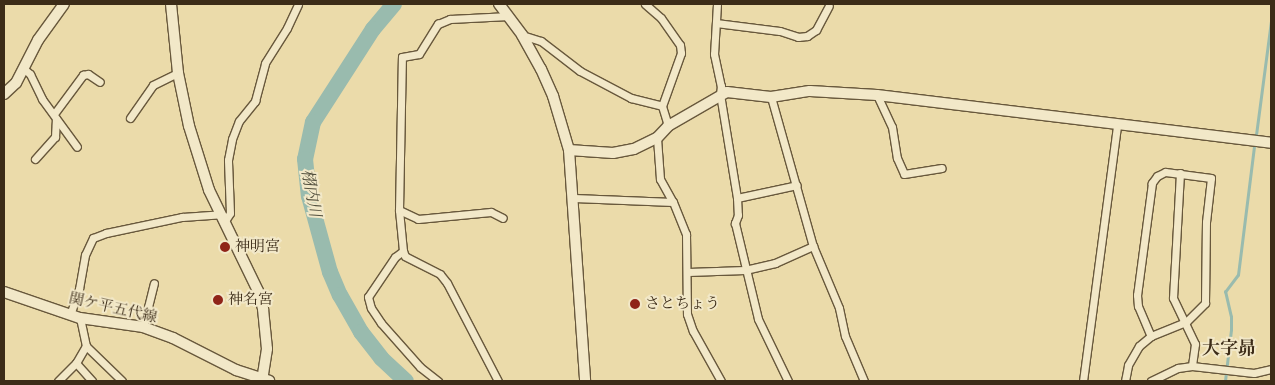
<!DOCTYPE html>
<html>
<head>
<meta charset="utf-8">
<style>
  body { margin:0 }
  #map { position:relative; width:1275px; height:385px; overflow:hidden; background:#ebdbaa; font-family:"Libre Bodoni","Noto Serif JP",serif }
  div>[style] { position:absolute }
  .stream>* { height:2.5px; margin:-1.25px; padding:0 1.25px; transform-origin:1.25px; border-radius:1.25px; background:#99bbae }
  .river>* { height:16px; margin:-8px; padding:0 8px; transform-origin:8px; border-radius:8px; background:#99bbae }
  .roads { filter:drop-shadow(1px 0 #68583c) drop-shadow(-1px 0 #68583c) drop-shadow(0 1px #68583c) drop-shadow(0 -1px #68583c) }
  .street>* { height:7px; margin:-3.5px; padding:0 3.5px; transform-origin:3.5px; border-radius:3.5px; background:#f2e8c8 }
  .secondary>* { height:10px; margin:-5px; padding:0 5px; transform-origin:5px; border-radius:5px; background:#f2e8c8 }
  .dots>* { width:14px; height:14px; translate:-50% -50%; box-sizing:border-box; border:2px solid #f2e8c8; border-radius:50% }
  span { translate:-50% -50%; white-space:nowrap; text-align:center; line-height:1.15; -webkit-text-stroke:4px #f2e8c8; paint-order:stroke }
  .poi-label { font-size:15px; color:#3c2c18 }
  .left { translate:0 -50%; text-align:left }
  .street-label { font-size:15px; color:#3c2c18 }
  .water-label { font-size:16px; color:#53503e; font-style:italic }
  .quarter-label { font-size:18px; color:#3c2c18; font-weight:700 }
  .frame { position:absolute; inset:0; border:5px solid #3c2c18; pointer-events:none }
</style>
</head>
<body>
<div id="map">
  <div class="stream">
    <div style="left:1256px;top:135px;width:115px;rotate:-82.5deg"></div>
    <div style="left:1225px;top:381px;width:51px;rotate:-83.3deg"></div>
    <div style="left:1231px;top:330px;width:13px;rotate:-90deg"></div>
    <div style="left:1231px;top:317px;width:26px;rotate:-103deg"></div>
    <div style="left:1225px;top:292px;width:21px;rotate:-53deg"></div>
    <div style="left:1238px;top:275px;width:130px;rotate:-82.9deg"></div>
  </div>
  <div class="river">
    <div style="left:394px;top:4px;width:33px;rotate:130deg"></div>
    <div style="left:373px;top:29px;width:111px;rotate:122.8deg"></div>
    <div style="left:313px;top:122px;width:38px;rotate:102deg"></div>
    <div style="left:305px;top:159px;width:37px;rotate:84deg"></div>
    <div style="left:309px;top:196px;width:79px;rotate:74.6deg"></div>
    <div style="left:330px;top:272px;width:25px;rotate:67deg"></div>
    <div style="left:340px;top:295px;width:43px;rotate:60.4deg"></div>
    <div style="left:361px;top:332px;width:33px;rotate:52deg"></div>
    <div style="left:381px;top:358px;width:34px;rotate:43deg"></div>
  </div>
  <div class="roads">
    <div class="street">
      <div style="left:645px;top:4px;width:21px;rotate:41deg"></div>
      <div style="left:661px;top:18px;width:33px;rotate:55deg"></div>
      <div style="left:680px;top:45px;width:8px;rotate:83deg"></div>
      <div style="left:681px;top:53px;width:56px;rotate:109.7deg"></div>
      <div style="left:717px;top:4px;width:50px;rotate:93.4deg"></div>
      <div style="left:714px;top:54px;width:33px;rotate:78deg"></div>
      <div style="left:721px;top:86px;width:8px;rotate:97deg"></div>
      <div style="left:720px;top:94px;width:105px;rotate:80.7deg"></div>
      <div style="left:737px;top:198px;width:17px;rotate:87deg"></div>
      <div style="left:738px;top:215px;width:9px;rotate:111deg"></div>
      <div style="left:735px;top:223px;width:99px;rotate:76.5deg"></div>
      <div style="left:758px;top:319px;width:69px;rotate:64.2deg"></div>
      <div style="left:716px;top:23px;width:64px;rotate:7.1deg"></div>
      <div style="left:780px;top:31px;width:19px;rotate:18deg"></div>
      <div style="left:798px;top:37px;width:9px;rotate:-6deg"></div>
      <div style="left:807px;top:36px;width:11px;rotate:-34deg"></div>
      <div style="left:816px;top:30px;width:27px;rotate:-62deg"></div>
      <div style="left:522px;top:35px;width:20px;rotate:18deg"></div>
      <div style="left:541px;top:41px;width:49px;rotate:37.6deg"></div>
      <div style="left:580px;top:71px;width:58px;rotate:27.9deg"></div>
      <div style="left:631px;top:98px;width:32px;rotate:14deg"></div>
      <div style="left:662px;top:106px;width:21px;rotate:73deg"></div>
      <div style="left:24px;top:69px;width:8px;rotate:40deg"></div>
      <div style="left:30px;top:74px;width:28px;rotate:64deg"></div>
      <div style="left:42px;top:99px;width:59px;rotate:53.9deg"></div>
      <div style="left:877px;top:95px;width:35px;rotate:65deg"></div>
      <div style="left:892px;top:127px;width:31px;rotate:81deg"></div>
      <div style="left:897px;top:158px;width:17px;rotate:66deg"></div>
      <div style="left:904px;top:174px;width:38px;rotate:-9deg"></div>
      <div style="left:771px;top:97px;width:155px;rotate:74.3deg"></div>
      <div style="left:813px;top:246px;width:67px;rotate:67.2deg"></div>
      <div style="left:839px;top:308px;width:29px;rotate:78deg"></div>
      <div style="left:845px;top:336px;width:49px;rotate:67.1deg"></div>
      <div style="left:54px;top:114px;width:49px;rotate:-53.4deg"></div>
      <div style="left:83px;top:75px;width:5px;rotate:-11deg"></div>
      <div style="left:88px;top:74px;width:14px;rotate:34deg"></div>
      <div style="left:130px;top:118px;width:40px;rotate:-55.1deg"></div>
      <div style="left:153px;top:85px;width:28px;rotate:-26deg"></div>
      <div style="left:657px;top:138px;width:41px;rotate:85.8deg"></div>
      <div style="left:660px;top:179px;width:26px;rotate:61deg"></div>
      <div style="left:673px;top:202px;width:35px;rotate:68deg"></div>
      <div style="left:686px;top:234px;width:80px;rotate:89.3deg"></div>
      <div style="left:687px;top:314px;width:18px;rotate:71deg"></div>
      <div style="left:693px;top:331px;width:57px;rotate:60.8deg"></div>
      <div style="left:35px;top:159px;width:30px;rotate:-48deg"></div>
      <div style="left:55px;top:137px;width:18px;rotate:-87deg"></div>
      <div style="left:1180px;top:173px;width:125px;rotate:93.2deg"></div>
      <div style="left:1173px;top:298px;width:51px;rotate:64.4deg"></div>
      <div style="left:1195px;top:344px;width:22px;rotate:98deg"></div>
      <div style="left:574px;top:198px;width:99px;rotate:2.3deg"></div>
      <div style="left:737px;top:198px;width:61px;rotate:-12.2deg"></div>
      <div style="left:399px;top:210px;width:21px;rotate:25deg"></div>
      <div style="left:418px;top:219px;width:73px;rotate:-5.5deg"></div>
      <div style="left:491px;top:212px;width:13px;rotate:27deg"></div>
      <div style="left:225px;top:221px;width:9px;rotate:-58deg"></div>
      <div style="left:230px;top:213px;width:53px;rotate:-92.2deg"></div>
      <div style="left:228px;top:160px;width:21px;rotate:-79deg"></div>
      <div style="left:232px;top:139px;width:19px;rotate:-69deg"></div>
      <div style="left:239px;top:121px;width:26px;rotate:-51deg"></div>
      <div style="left:255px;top:101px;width:39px;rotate:-75deg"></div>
      <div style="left:265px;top:63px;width:41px;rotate:-57.8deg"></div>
      <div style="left:287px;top:28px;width:26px;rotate:-65deg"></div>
      <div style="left:403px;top:251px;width:10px;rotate:143deg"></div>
      <div style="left:395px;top:257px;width:48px;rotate:124deg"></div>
      <div style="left:368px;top:297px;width:11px;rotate:75deg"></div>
      <div style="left:371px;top:308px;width:18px;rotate:56deg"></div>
      <div style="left:381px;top:323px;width:59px;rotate:48.4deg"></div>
      <div style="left:420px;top:367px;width:23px;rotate:38deg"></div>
      <div style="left:688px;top:272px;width:57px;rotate:-2deg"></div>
      <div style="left:745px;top:270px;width:31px;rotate:-13deg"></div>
      <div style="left:775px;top:263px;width:42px;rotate:-24.1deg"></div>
      <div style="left:70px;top:315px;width:28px;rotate:-71deg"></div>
      <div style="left:79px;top:289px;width:35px;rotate:-80deg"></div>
      <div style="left:85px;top:255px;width:19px;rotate:-65deg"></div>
      <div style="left:93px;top:238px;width:14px;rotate:-21deg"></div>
      <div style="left:106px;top:233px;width:78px;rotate:-11.9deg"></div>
      <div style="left:182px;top:217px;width:39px;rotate:-4deg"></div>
      <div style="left:143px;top:327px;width:45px;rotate:-76deg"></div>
      <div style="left:86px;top:346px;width:50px;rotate:44.2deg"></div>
      <div style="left:76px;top:363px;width:24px;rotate:48deg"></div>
      <div style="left:58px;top:381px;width:25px;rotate:-45deg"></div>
      <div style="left:76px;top:363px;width:20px;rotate:-60deg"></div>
      <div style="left:86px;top:346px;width:29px;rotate:-102deg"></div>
      <div style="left:498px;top:381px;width:110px;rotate:-117.5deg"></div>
      <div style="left:447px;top:283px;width:11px;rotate:-128deg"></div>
      <div style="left:440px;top:274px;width:39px;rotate:-153deg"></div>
      <div style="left:405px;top:256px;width:5px;rotate:-112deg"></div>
      <div style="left:403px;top:251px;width:41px;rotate:-95.6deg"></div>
      <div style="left:399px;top:210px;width:153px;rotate:-88.9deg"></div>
      <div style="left:402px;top:57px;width:17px;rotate:-10deg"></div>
      <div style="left:419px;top:54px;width:36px;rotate:-58deg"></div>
      <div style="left:438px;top:24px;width:13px;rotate:-23deg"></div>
      <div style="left:450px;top:19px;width:59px;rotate:-2.9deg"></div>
      <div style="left:1083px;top:381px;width:258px;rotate:-82.4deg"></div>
      <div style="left:1125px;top:381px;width:16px;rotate:-79deg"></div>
      <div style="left:1128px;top:365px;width:22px;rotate:-60deg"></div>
      <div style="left:1139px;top:346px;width:16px;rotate:-40deg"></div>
      <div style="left:1151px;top:336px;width:38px;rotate:-22deg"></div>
      <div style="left:1186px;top:322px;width:27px;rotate:-45deg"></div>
      <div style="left:1205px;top:303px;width:81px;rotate:-89.3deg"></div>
      <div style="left:1206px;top:222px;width:44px;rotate:-83.5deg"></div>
      <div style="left:1211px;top:178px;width:46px;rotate:-172.6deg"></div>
      <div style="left:1165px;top:172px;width:9px;rotate:153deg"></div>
      <div style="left:1157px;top:176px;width:9px;rotate:126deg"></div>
      <div style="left:1152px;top:183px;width:113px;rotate:97.6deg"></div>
      <div style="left:1137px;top:295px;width:11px;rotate:85deg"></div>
      <div style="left:1138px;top:306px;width:33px;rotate:67deg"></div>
      <div style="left:1151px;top:381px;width:30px;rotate:-26deg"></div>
      <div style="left:1178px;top:368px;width:14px;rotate:-8deg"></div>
      <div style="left:1192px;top:366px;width:62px;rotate:6.4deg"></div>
      <div style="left:1254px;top:373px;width:17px;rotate:-13deg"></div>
    </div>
    <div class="secondary">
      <div style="left:171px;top:4px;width:69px;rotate:84.2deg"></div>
      <div style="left:178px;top:73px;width:54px;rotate:78.3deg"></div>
      <div style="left:189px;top:126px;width:67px;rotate:72.6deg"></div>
      <div style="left:209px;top:190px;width:112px;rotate:64.1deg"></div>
      <div style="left:258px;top:291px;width:19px;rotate:74deg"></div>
      <div style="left:263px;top:309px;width:40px;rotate:84.3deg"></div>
      <div style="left:267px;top:349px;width:30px;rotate:99deg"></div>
      <div style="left:499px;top:4px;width:39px;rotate:53deg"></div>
      <div style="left:522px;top:35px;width:39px;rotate:61deg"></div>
      <div style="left:541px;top:69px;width:30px;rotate:66deg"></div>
      <div style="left:553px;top:96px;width:56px;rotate:73.5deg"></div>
      <div style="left:569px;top:150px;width:232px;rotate:86deg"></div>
      <div style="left:4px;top:94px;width:16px;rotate:-43deg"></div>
      <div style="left:16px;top:83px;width:48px;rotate:-62.9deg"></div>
      <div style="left:38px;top:40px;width:44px;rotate:-54.2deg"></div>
      <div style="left:569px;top:150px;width:44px;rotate:3.9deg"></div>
      <div style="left:613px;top:153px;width:21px;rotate:-11deg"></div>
      <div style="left:634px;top:149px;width:25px;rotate:-26deg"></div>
      <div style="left:657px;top:138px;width:16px;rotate:-47deg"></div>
      <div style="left:668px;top:126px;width:68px;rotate:-30deg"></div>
      <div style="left:727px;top:92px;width:44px;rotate:6.5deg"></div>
      <div style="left:771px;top:97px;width:39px;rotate:-9deg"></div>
      <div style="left:810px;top:91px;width:67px;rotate:3.4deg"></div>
      <div style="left:877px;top:95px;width:397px;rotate:6.9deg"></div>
      <div style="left:4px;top:292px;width:80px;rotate:18.9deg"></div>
      <div style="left:80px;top:318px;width:64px;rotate:8.1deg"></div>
      <div style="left:143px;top:327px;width:32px;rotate:20deg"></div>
      <div style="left:173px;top:338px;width:71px;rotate:26.9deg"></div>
      <div style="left:236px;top:370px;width:35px;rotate:18deg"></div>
    </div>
  </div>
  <div class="dots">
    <div style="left:225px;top:247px;background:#8f2418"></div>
    <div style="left:218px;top:300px;background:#8f2418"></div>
    <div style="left:635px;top:304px;background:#8f2418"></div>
  </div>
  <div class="poi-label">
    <span class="left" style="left:235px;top:247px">神明宮</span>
    <span class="left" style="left:228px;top:300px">神名宮</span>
    <span class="left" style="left:645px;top:304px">さとちょう</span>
  </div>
  <div class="street-label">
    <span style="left:113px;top:308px;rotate:13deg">関ケ平五代線</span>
  </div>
  <div class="water-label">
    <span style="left:311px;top:193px;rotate:80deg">栩内川</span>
  </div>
  <div class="quarter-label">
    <span style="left:1229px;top:349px">大字昴</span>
  </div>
  <div class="frame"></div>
</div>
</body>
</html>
